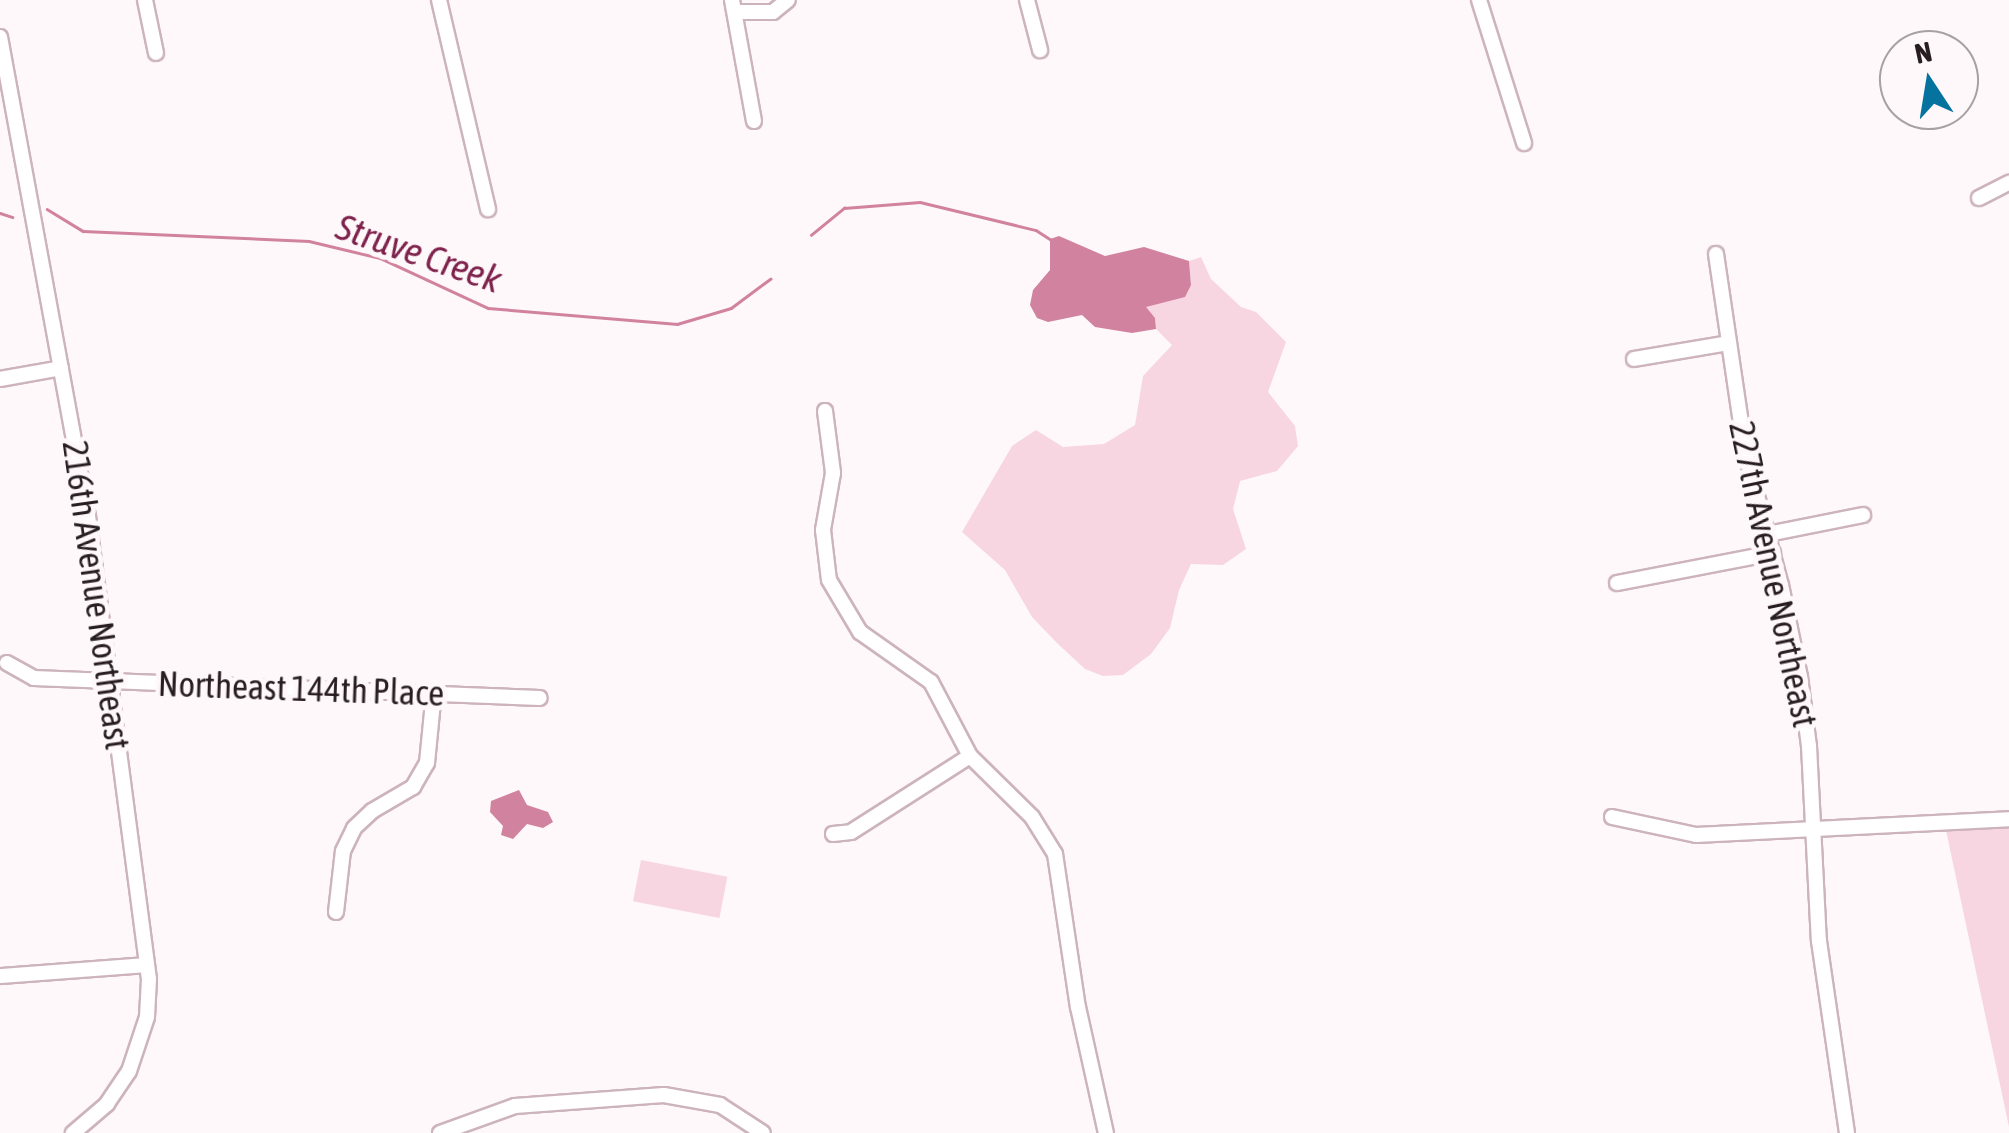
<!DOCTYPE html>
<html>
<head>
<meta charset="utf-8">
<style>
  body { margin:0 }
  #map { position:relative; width:2009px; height:1133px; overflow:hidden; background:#fef8fa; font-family:"Asap Condensed",sans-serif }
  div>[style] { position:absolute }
  .green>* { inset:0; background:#f8d6e1; transform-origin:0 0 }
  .water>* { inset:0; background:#d1829e }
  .stream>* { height:2.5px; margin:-1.25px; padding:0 1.25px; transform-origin:1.25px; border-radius:1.25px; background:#d1829e }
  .roads { filter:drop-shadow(2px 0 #cdb4bc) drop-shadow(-2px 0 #cdb4bc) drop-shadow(0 2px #cdb4bc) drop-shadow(0 -2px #cdb4bc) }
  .minor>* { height:14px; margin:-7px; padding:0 7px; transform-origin:7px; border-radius:7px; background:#fff }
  span { translate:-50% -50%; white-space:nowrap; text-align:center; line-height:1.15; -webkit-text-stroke:10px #fef8fa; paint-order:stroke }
  .street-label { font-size:35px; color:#281e21 }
  .water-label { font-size:38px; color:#7e214b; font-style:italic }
  .north { position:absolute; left:1879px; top:30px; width:100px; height:100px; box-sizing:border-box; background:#fef8fa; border:2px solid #a8a1a3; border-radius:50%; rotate:348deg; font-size:28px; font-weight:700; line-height:40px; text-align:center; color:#281e21 }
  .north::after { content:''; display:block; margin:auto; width:35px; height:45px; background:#06739f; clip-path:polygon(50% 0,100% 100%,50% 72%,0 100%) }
</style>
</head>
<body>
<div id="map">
  <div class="green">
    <div style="clip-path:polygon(1201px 257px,1211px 279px,1241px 307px,1256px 312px,1286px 342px,1268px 392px,1295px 426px,1298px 446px,1277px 471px,1240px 481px,1233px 509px,1246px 549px,1223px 565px,1191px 564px,1179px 590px,1170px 628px,1151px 654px,1123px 675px,1103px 676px,1085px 669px,1057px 643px,1032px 617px,1005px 570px,962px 532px,1012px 446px,1036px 430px,1063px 447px,1104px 444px,1135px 425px,1143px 376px,1172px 345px,1156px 329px,1155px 318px,1145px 307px,1191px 285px,1189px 261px)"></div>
    <div style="clip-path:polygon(2009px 819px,2009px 1127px,1944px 821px)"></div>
    <div style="left:641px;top:860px;width:88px;height:42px;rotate:11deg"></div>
  </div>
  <div class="water">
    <div style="clip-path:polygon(1059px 236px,1105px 256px,1144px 247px,1189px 261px,1191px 285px,1185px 297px,1146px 307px,1155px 318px,1156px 329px,1132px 333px,1095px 327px,1082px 315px,1048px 322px,1037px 318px,1030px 305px,1033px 290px,1050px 270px,1050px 239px)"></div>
    <div style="clip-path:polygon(519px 790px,527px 805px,548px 812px,553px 822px,543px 828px,527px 824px,513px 839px,501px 835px,503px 826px,490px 812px,491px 801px)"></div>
  </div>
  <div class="stream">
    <div style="left:47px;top:209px;width:42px;rotate:31.4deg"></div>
    <div style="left:83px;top:231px;width:226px;rotate:2.5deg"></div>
    <div style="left:309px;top:241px;width:73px;rotate:13.5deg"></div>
    <div style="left:380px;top:258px;width:119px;rotate:24.8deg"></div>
    <div style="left:488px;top:308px;width:190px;rotate:4.8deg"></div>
    <div style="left:677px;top:324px;width:56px;rotate:-16.5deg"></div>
    <div style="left:731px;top:308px;width:49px;rotate:-36.6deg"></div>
    <div style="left:0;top:213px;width:13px;rotate:18deg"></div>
    <div style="left:811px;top:235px;width:43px;rotate:-39.3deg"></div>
    <div style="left:844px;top:208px;width:76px;rotate:-4.5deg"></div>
    <div style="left:920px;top:202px;width:119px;rotate:13.6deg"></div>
    <div style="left:1036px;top:230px;width:17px;rotate:33deg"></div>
  </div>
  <div class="roads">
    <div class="minor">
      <div style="left:145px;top:0;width:54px;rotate:78.3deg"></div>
      <div style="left:439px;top:0;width:215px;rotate:76.8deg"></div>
      <div style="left:732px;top:0;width:123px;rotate:79.7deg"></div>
      <div style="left:1027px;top:0;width:52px;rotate:75.4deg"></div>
      <div style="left:1479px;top:0;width:150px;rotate:72.5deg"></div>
      <div style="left:735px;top:12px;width:38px"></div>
      <div style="left:773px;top:12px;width:19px;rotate:-39deg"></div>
      <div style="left:0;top:37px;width:487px;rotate:79.6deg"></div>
      <div style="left:88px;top:516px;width:467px;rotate:82.5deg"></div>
      <div style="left:149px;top:979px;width:38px;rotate:93deg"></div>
      <div style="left:147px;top:1017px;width:57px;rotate:108.4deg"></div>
      <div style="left:129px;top:1071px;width:40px;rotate:124deg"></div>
      <div style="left:107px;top:1104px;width:45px;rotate:139.5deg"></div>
      <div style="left:1979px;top:198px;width:34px;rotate:-27deg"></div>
      <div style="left:1716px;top:254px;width:199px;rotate:81.6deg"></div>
      <div style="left:1745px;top:451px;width:139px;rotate:75deg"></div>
      <div style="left:1781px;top:585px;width:94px;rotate:78.3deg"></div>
      <div style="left:1800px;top:677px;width:70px;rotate:82.6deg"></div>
      <div style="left:1809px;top:746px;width:195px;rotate:87.1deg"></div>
      <div style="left:1819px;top:941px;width:194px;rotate:81.7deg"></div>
      <div style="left:1634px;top:359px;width:96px;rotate:-9.6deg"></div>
      <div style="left:0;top:379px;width:62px;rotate:-10.2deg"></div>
      <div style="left:825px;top:411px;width:63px;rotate:82.6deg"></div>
      <div style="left:833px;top:473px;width:58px;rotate:100deg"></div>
      <div style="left:823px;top:530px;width:50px;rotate:83.2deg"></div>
      <div style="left:829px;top:580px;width:61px;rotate:59.2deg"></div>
      <div style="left:860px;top:632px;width:87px;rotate:35.2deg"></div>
      <div style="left:931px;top:682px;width:84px;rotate:62.2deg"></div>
      <div style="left:970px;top:756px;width:87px;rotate:44.5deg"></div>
      <div style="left:1032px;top:817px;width:44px;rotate:58.1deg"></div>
      <div style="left:1055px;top:854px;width:155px;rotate:81.5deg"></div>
      <div style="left:1078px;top:1007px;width:129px;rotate:77.5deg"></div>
      <div style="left:1768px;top:534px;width:97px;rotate:-11.3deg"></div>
      <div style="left:1617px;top:583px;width:159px;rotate:-10.9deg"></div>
      <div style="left:7px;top:663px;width:31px;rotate:29deg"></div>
      <div style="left:34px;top:678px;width:506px;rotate:2.26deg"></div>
      <div style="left:1612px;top:817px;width:86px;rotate:12.1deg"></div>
      <div style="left:1696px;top:835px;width:313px;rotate:-2.9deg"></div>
      <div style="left:833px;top:834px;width:18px;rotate:-6deg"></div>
      <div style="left:851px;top:832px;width:141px;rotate:-32.6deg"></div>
      <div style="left:336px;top:912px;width:61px;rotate:-83.5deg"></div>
      <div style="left:343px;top:851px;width:25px;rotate:-64deg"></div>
      <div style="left:354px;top:828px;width:25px;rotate:-43deg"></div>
      <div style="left:372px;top:811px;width:48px;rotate:-30.3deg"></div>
      <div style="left:413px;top:787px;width:28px;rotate:-60deg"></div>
      <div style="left:427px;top:763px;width:71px;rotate:-84.4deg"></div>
      <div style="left:0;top:976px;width:147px;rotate:-4.3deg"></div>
      <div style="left:440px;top:1133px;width:80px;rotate:-19.8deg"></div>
      <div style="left:515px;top:1106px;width:149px;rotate:-4.2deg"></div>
      <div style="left:664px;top:1095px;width:57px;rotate:10.1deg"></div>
      <div style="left:720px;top:1105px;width:51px;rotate:33.1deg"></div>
    </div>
  </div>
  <div class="street-label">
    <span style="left:1774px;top:574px;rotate:78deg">227th Avenue Northeast</span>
    <span style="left:97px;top:595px;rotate:82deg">216th Avenue Northeast</span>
    <span style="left:301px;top:688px;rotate:2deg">Northeast 144th Place</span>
  </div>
  <div class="water-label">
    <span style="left:419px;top:253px;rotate:19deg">Struve Creek</span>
  </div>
  <div class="north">N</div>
</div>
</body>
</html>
